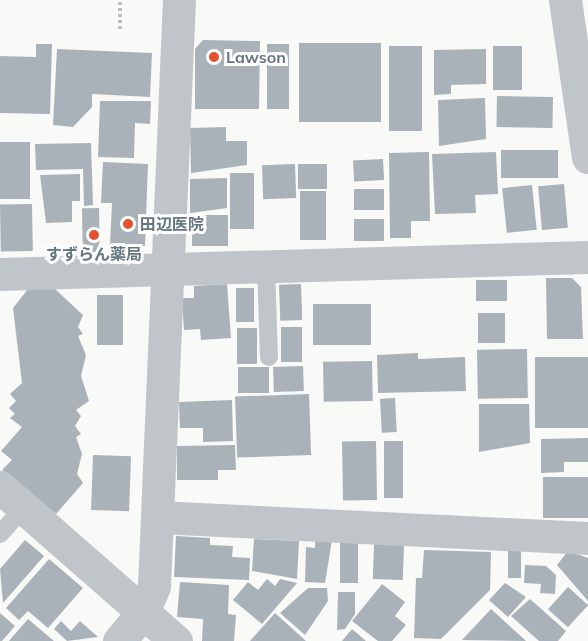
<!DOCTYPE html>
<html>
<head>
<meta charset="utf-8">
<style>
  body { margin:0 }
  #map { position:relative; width:588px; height:641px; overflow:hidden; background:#f9f9f7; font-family:Mulish,"Noto Sans JP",sans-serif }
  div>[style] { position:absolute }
  .building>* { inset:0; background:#a9b2b8; transform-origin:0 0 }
  .path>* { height:4px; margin-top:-2px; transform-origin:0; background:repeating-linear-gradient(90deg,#babec1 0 3px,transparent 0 6px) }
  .service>* { height:18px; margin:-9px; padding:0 9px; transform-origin:9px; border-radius:9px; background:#c0c5c9 }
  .minor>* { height:33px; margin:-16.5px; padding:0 16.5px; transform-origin:16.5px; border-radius:16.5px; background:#c0c5c9 }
  .dots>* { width:16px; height:16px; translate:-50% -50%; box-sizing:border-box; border:3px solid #fff; border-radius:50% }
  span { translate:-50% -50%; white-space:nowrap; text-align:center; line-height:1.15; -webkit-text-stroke:6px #fff; paint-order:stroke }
  .poi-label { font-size:16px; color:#647681; font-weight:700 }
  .left { translate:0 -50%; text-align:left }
</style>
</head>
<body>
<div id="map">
  <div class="building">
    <div style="clip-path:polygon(203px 40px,260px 41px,259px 109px,195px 109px,195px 49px)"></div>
    <div style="left:299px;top:43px;width:82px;height:79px"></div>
    <div style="clip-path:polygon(36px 44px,52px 44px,50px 114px,0 113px,0 56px,36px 57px)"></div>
    <div style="left:267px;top:44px;width:22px;height:65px"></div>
    <div style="left:389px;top:46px;width:33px;height:85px"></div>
    <div style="left:493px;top:46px;width:29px;height:44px"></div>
    <div style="clip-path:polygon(57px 49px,152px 53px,150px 97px,92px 94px,92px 107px,73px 127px,53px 125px)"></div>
    <div style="clip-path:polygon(486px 49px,486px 84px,451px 85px,451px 94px,434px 95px,434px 50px)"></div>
    <div style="left:497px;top:96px;width:56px;height:31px;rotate:1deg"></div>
    <div style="clip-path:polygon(485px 98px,486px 139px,439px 146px,438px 100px)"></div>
    <div style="clip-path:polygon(100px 101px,151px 101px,150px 124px,135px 123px,134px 158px,98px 157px)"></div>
    <div style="clip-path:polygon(226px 127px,226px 141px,247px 141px,247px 165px,191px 173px,190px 128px)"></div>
    <div style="left:0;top:142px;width:30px;height:57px"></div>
    <div style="clip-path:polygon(91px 143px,93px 205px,84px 206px,83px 169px,36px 170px,35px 144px)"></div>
    <div style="left:558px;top:150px;width:28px;height:57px;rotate:90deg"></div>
    <div style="clip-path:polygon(429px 152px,430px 221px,411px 221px,411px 238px,390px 238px,389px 153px)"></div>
    <div style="clip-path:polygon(496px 152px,498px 194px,475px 195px,476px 213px,435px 214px,432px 154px)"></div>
    <div style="left:383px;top:159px;width:21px;height:30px;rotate:87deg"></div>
    <div style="clip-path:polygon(103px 162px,148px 164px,145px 246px,110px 245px,112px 203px,101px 203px)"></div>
    <div style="left:295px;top:164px;width:34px;height:33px;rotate:88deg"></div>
    <div style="left:327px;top:164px;width:25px;height:29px;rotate:90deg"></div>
    <div style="left:230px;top:173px;width:24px;height:56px"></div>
    <div style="clip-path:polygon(80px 174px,80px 201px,72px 201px,72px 222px,46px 223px,40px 175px)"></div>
    <div style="clip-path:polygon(227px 178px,227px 208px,190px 213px,190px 179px)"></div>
    <div style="left:564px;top:184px;width:44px;height:26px;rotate:85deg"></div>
    <div style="left:532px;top:185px;width:45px;height:30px;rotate:84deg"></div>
    <div style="left:384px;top:189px;width:21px;height:30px;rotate:90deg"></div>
    <div style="left:300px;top:191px;width:26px;height:49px"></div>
    <div style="left:32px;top:204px;width:47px;height:32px;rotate:89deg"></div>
    <div style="left:99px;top:208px;width:44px;height:17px;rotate:89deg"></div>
    <div style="left:228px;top:215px;width:31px;height:36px;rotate:90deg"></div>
    <div style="left:354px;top:219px;width:30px;height:22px"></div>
    <div style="clip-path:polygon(546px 278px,572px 278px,581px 287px,583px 339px,547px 339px)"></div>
    <div style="left:476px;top:280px;width:31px;height:21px"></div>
    <div style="clip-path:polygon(227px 284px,231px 338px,201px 340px,200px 329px,184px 330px,182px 298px,194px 298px,194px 286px)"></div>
    <div style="left:301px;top:284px;width:36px;height:22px;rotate:88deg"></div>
    <div style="left:236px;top:288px;width:18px;height:34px"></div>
    <div style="clip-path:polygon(28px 289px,55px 289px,83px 315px,78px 327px,83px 334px,78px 336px,86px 355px,81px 376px,89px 401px,76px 410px,81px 416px,75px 426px,81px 434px,76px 437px,82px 454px,77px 474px,83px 483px,56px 514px,2px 470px,12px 460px,1px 451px,22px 427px,10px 418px,15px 414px,9px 408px,16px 401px,10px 394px,22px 383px,13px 308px)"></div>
    <div style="left:97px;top:295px;width:26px;height:50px"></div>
    <div style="left:371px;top:304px;width:41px;height:58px;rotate:90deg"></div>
    <div style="left:478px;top:313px;width:27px;height:30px"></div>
    <div style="left:281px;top:327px;width:21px;height:35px"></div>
    <div style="left:237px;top:328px;width:20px;height:36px"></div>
    <div style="left:527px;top:349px;width:49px;height:50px;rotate:89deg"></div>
    <div style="clip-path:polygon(418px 353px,418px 359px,465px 357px,466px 391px,378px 393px,377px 355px)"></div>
    <div style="left:588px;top:357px;width:71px;height:53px;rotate:90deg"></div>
    <div style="left:372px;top:361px;width:40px;height:49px;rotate:89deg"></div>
    <div style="left:303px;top:366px;width:25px;height:30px;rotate:88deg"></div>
    <div style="left:269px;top:367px;width:26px;height:31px;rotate:90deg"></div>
    <div style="left:309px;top:394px;width:61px;height:74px;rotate:88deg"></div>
    <div style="left:395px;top:398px;width:34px;height:15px;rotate:87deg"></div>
    <div style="clip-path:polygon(232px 400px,233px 441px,203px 442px,203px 428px,180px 428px,179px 402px)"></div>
    <div style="clip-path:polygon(479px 404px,529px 404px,530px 443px,479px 452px)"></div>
    <div style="clip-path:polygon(588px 438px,588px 462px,564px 462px,564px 472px,541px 473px,541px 439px)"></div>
    <div style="left:376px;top:441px;width:59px;height:34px;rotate:89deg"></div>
    <div style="left:384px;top:441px;width:19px;height:57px"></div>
    <div style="clip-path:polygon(235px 445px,236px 470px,218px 470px,218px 480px,177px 480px,177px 446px)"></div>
    <div style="left:93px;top:455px;width:38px;height:55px;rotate:2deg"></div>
    <div style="left:588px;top:477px;width:41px;height:45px;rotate:90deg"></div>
    <div style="clip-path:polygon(176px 536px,210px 538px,210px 545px,233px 546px,232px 557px,250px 558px,249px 580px,174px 577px)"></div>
    <div style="clip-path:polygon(254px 539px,299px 541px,297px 579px,252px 571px)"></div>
    <div style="clip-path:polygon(25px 540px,44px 556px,3px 603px,0 569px)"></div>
    <div style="clip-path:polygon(315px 540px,332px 540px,325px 583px,305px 582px,306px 547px,315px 548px)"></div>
    <div style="left:340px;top:543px;width:18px;height:40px"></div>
    <div style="left:374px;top:544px;width:30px;height:35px;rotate:2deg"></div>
    <div style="left:508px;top:548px;width:13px;height:30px"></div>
    <div style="clip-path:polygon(424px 550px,491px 552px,490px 590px,441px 639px,414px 638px,416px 578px,422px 578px)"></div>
    <div style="clip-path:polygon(568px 551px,588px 558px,588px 601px,557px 565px)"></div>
    <div style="clip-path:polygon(49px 559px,83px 588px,48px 628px,28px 611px,19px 620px,6px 608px)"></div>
    <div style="clip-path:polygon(525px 565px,546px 566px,556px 575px,555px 594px,540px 593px,541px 584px,524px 583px)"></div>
    <div style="clip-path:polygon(267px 579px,275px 586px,280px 579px,297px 583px,262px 624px,233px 600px,248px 582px,258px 590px)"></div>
    <div style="clip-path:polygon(180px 582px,229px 585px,228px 614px,236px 615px,234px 641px,202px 641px,203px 619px,177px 617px)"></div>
    <div style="clip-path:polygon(505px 583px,526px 597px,508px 617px,489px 600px)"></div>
    <div style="clip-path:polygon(382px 584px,405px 602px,395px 616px,406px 625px,392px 641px,378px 641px,352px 621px)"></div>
    <div style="left:568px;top:587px;width:27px;height:30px;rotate:42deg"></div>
    <div style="clip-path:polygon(308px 588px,327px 588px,328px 601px,305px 635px,280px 613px)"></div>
    <div style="clip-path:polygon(338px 592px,355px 592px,355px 614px,345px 629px,337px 630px)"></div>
    <div style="clip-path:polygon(530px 599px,566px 631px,558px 641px,539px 641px,511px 616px)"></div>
    <div style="clip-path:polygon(491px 609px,526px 641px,462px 640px)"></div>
    <div style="clip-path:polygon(0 613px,15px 626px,2px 641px,0 641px)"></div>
    <div style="clip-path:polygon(275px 613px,306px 641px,250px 641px)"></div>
    <div style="clip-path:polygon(28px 619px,54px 641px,9px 641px)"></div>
    <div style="clip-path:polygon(61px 621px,71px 631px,80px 621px,98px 637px,67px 641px,54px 629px)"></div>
    <div style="clip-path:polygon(352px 629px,366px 641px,342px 641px)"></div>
  </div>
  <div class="path">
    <div style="left:120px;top:29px;width:29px;rotate:-90deg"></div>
  </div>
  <div class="service">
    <div style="left:266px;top:267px;width:90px;rotate:88.1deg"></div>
    <div style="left:0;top:534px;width:36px;rotate:-48deg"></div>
  </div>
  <div class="minor">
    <div style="left:565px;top:0;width:159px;rotate:81.7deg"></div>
    <div style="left:0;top:274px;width:588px;rotate:-1.66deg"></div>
    <div style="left:0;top:487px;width:234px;rotate:41.2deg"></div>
    <div style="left:158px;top:517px;width:431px;rotate:2.8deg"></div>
    <div style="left:119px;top:641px;width:38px;rotate:-50deg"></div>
    <div style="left:143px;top:612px;width:28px;rotate:-67deg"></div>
    <div style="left:154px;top:586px;width:587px;rotate:-87.56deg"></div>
  </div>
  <div class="dots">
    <div style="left:214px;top:57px;background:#e2512e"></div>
    <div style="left:128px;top:224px;background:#e2512e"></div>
    <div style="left:94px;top:235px;background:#e2512e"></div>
  </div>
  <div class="poi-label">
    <span class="left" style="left:226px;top:57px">Lawson</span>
    <span class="left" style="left:140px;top:224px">田辺医院</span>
    <span style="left:94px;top:254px">すずらん薬局</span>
  </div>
</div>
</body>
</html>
